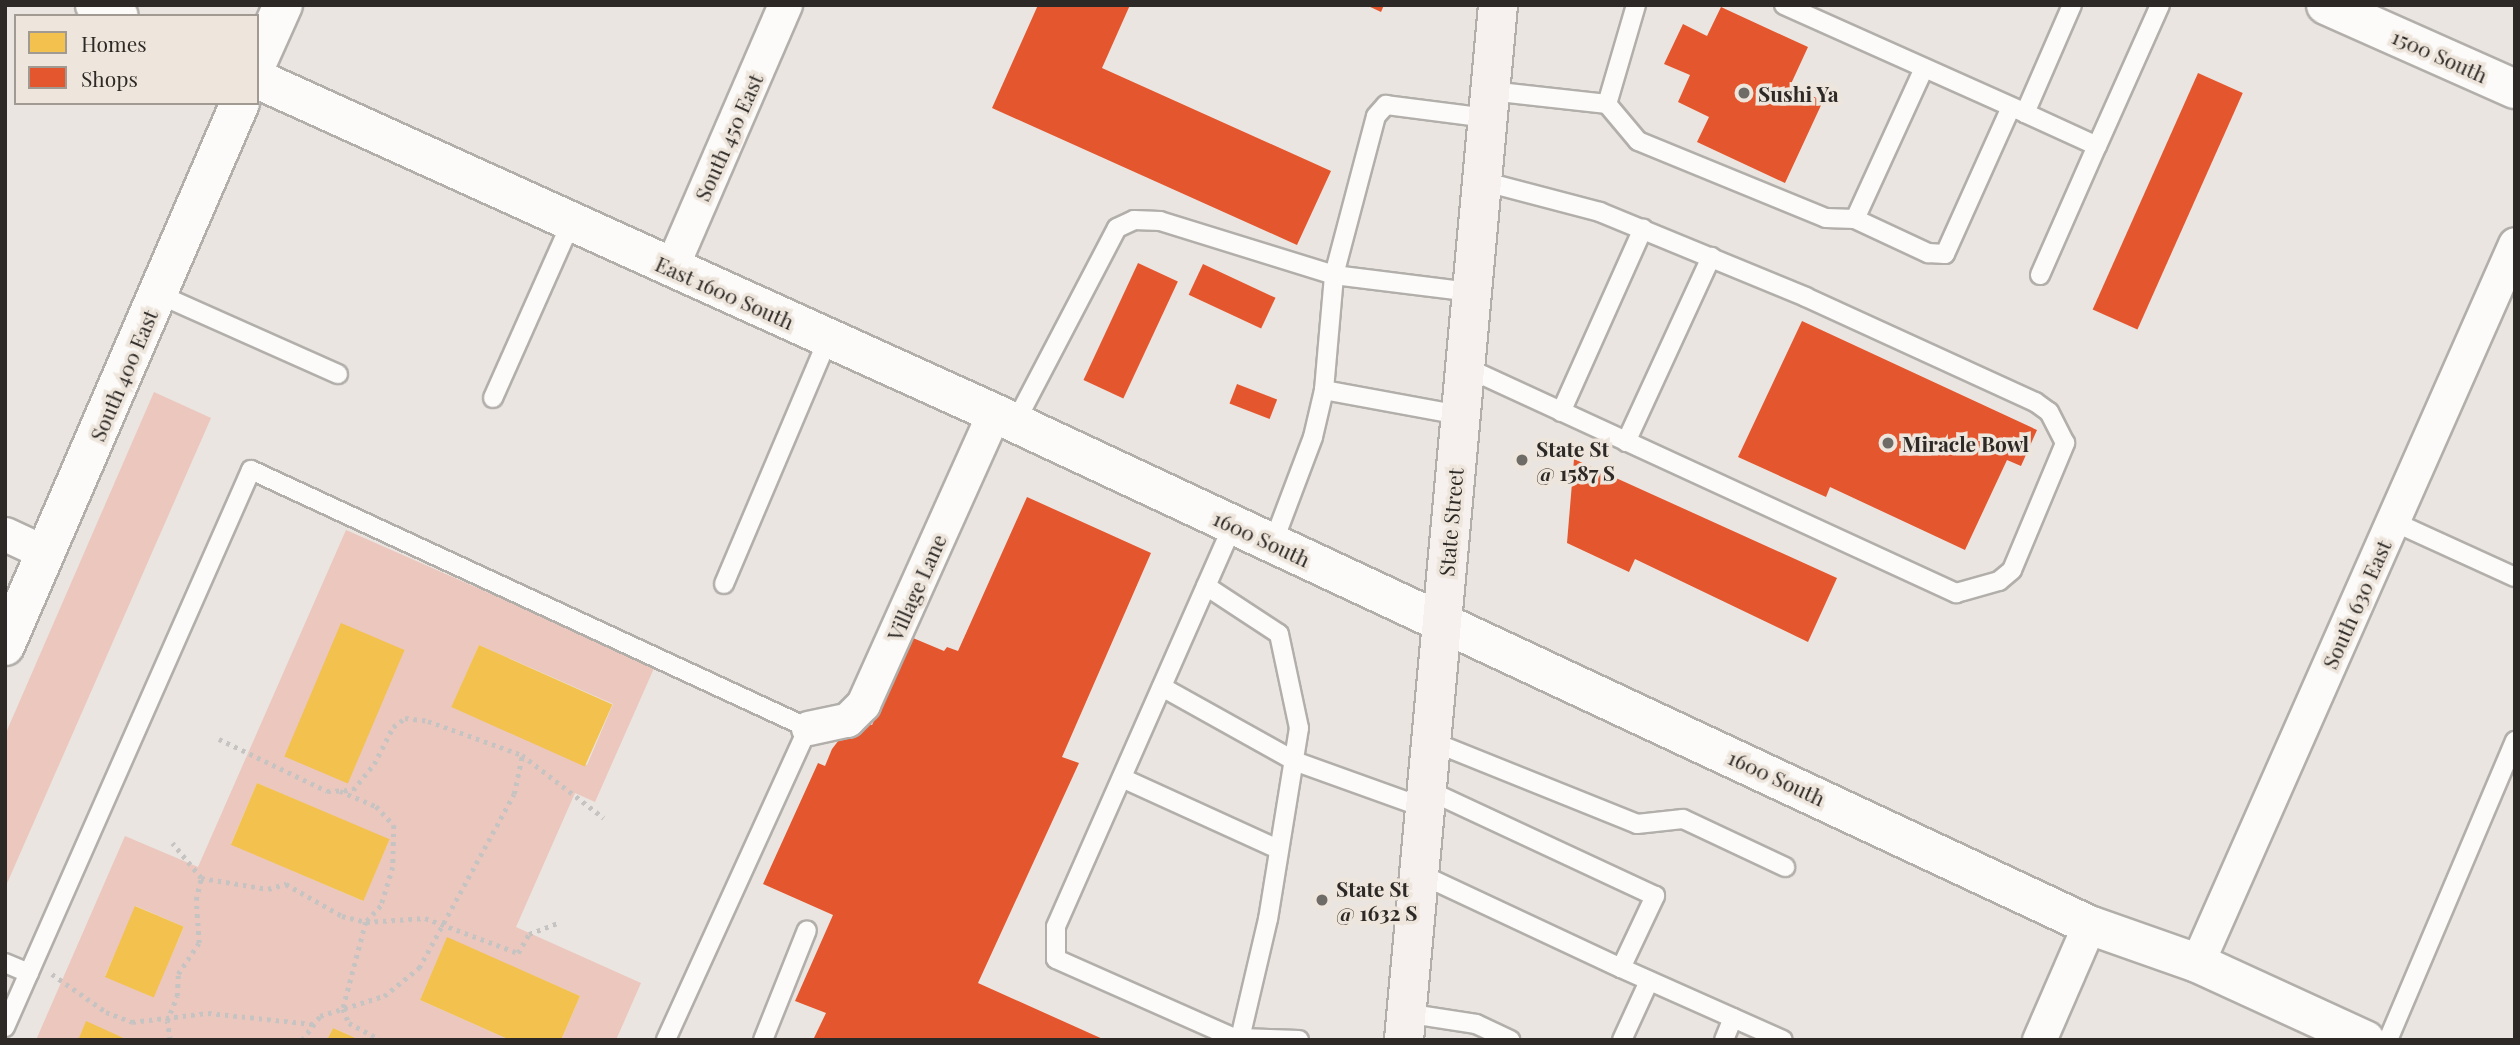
<!DOCTYPE html>
<html>
<head>
<meta charset="utf-8">
<style>
  body { margin:0 }
  #map { position:relative; width:2520px; height:1045px; overflow:hidden; background:#eae5e0; font-family:"Playfair Display",serif }
  div>[style] { position:absolute }
  .green>* { inset:0; background:#ecc7bd }
  .homes>* { inset:0; background:#f2c14e; transform-origin:0 0 }
  .shops>* { inset:0; background:#e4572e; transform-origin:0 0 }
  .path>* { height:4.5px; margin-top:-2.25px; transform-origin:0; background:repeating-linear-gradient(90deg,#c6c4c3 0 3.5px,transparent 0 8.5px) }
  .roads { filter:drop-shadow(2px 0 #b2afab) drop-shadow(-2px 0 #b2afab) drop-shadow(0 2px #b2afab) drop-shadow(0 -2px #b2afab) }
  .lane>* { height:18px; margin:-9px; padding:0 9px; transform-origin:9px; border-radius:9px; background:#fcfbfa }
  .street>* { height:33px; margin:-16.5px; padding:0 16.5px; transform-origin:16.5px; border-radius:16.5px; background:#fcfbfa }
  .secondary>* { height:38px; margin:-19px; padding:0 19px; transform-origin:19px; border-radius:19px; background:#fcfbfa }
  .primary>* { height:38px; margin:-19px; padding:0 19px; transform-origin:19px; border-radius:19px; background:#f6f1ee }
  .dots>* { width:19px; height:19px; translate:-50% -50%; box-sizing:border-box; border:4px solid #eee6dc; border-radius:50% }
  span { translate:-50% -50%; white-space:nowrap; text-align:center; line-height:1.15; -webkit-text-stroke:7px #eee6dc; paint-order:stroke }
  .street-label { font-size:21px; color:#2d2926 }
  .poi-label { font-size:21px; color:#2d2926; font-weight:700 }
  .left { translate:0 -50%; text-align:left }
  .frame { position:absolute; inset:0; border:7px solid #2d2926; pointer-events:none }
  .legend { position:absolute; left:14px; top:14px; width:245px; height:91px; box-sizing:border-box; background:#eee6dc; border:2px solid #a19a93; margin:0; padding:9px 12px; list-style:none; font-size:21px; color:#2d2926 }
  .legend li { display:flex; align-items:center; gap:14px; height:35px }
  .legend b { width:35px; border:2px solid #a19a93 }
</style>
</head>
<body>
<div id="map">
  <div class="green">
    <div style="clip-path:polygon(154px 392px,211px 418px,5px 888px,5px 735px)"></div>
    <div style="clip-path:polygon(evenodd,346px 530px,655px 666px,595px 802px,575px 793px,516px 927px,641px 983px,616px 1040px,561px 1040px,580px 996px,447px 938px,420px 1000px,510px 1040px,360px 1040px,333px 1028px,327px 1040px,128px 1040px,86px 1022px,78px 1040px,36px 1040px,125px 836px,198px 867px,346px 530px,479px 645px,613px 704px,587px 765px,452px 707px,479px 645px,346px 530px,257px 783px,389px 840px,363px 901px,231px 844px,257px 783px,346px 530px,136px 906px,184px 927px,153px 997px,105px 976px,136px 906px)"></div>
  </div>
  <div class="homes">
    <div style="left:341px;top:623px;width:69px;height:145px;rotate:23deg"></div>
    <div style="left:479px;top:645px;width:146px;height:68px;rotate:24deg"></div>
    <div style="left:257px;top:783px;width:144px;height:67px;rotate:23deg"></div>
    <div style="left:135px;top:906px;width:53px;height:77px;rotate:23deg"></div>
    <div style="clip-path:polygon(447px 937px,580px 996px,561px 1040px,510px 1040px,420px 1000px)"></div>
    <div style="clip-path:polygon(86px 1021px,128px 1040px,78px 1040px)"></div>
    <div style="clip-path:polygon(333px 1028px,360px 1040px,327px 1040px)"></div>
  </div>
  <div class="shops">
    <div style="clip-path:polygon(1038px 5px,1130px 5px,1102px 68px,1331px 171px,1297px 245px,992px 108px)"></div>
    <div style="clip-path:polygon(1366px 5px,1384px 5px,1381px 12px)"></div>
    <div style="clip-path:polygon(1721px 7px,1808px 47px,1790px 86px,1823px 101px,1785px 183px,1697px 142px,1709px 117px,1678px 102px,1690px 75px,1664px 64px,1683px 24px,1707px 36px)"></div>
    <div style="left:2198px;top:73px;width:49px;height:259px;rotate:24deg"></div>
    <div style="left:1138px;top:263px;width:44px;height:129px;rotate:25deg"></div>
    <div style="left:1203px;top:264px;width:80px;height:34px;rotate:25deg"></div>
    <div style="clip-path:polygon(1802px 321px,2037px 430px,2021px 466px,2007px 460px,1965px 550px,1830px 487px,1826px 497px,1738px 457px)"></div>
    <div style="left:1237px;top:384px;width:43px;height:21px;rotate:21deg"></div>
    <div style="clip-path:polygon(1574px 459px,1837px 578px,1808px 642px,1635px 559px,1629px 572px,1567px 543px)"></div>
    <div style="clip-path:polygon(1027px 497px,1151px 553px,1062px 757px,1079px 763px,978px 983px,1105px 1040px,813px 1040px,826px 1013px,795px 1001px,833px 915px,763px 884px,818px 763px,825px 766px,832px 749px,856px 718px,872px 725px,913px 638px,944px 651px,947px 647px,958px 651px)"></div>
  </div>
  <div class="path">
    <div style="left:219px;top:739px;width:120px;rotate:25.7deg"></div>
    <div style="left:327px;top:791px;width:26px;rotate:-2deg"></div>
    <div style="left:353px;top:790px;width:33px;rotate:-51deg"></div>
    <div style="left:374px;top:764px;width:42px;rotate:-62.8deg"></div>
    <div style="left:393px;top:727px;width:15px;rotate:-37deg"></div>
    <div style="left:405px;top:718px;width:23px;rotate:7deg"></div>
    <div style="left:428px;top:721px;width:100px;rotate:19.9deg"></div>
    <div style="left:522px;top:755px;width:103px;rotate:37.5deg"></div>
    <div style="left:340px;top:791px;width:39px;rotate:23deg"></div>
    <div style="left:376px;top:806px;width:26px;rotate:47deg"></div>
    <div style="left:394px;top:825px;width:42px;rotate:91.4deg"></div>
    <div style="left:393px;top:867px;width:41px;rotate:107.1deg"></div>
    <div style="left:381px;top:906px;width:22px;rotate:133deg"></div>
    <div style="left:366px;top:922px;width:90px;rotate:104.8deg"></div>
    <div style="left:343px;top:1009px;width:15px;rotate:67deg"></div>
    <div style="left:349px;top:1023px;width:36px;rotate:28deg"></div>
    <div style="left:201px;top:878px;width:68px;rotate:9.3deg"></div>
    <div style="left:268px;top:889px;width:19px;rotate:-16deg"></div>
    <div style="left:286px;top:884px;width:64px;rotate:29.7deg"></div>
    <div style="left:342px;top:916px;width:25px;rotate:14deg"></div>
    <div style="left:366px;top:922px;width:59px;rotate:-3.9deg"></div>
    <div style="left:425px;top:918px;width:99px;rotate:20.6deg"></div>
    <div style="left:518px;top:953px;width:22px;rotate:-60deg"></div>
    <div style="left:529px;top:934px;width:30px;rotate:-21deg"></div>
    <div style="left:52px;top:974px;width:66px;rotate:35.1deg"></div>
    <div style="left:106px;top:1012px;width:28px;rotate:21deg"></div>
    <div style="left:132px;top:1022px;width:77px;rotate:-6.8deg"></div>
    <div style="left:208px;top:1013px;width:105px;rotate:6deg"></div>
    <div style="left:170px;top:1040px;width:19px;rotate:-99deg"></div>
    <div style="left:167px;top:1021px;width:27px;rotate:-68deg"></div>
    <div style="left:177px;top:996px;width:22px;rotate:-87deg"></div>
    <div style="left:178px;top:974px;width:37px;rotate:-56deg"></div>
    <div style="left:199px;top:943px;width:43px;rotate:-94deg"></div>
    <div style="left:196px;top:900px;width:23px;rotate:-77deg"></div>
    <div style="left:201px;top:878px;width:45px;rotate:-129.6deg"></div>
    <div style="left:302px;top:1040px;width:30px;rotate:-53deg"></div>
    <div style="left:320px;top:1016px;width:67px;rotate:-17.4deg"></div>
    <div style="left:384px;top:996px;width:45px;rotate:-38.7deg"></div>
    <div style="left:419px;top:968px;width:198px;rotate:-61.4deg"></div>
    <div style="left:514px;top:794px;width:40px;rotate:-78deg"></div>
  </div>
  <div class="roads">
    <div class="lane">
      <div style="left:1636px;top:5px;width:103px;rotate:106.3deg"></div>
      <div style="left:1607px;top:104px;width:48px;rotate:50deg"></div>
      <div style="left:1638px;top:141px;width:203px;rotate:22.3deg"></div>
      <div style="left:1826px;top:218px;width:29px;rotate:2deg"></div>
      <div style="left:1855px;top:219px;width:166px;rotate:-65.4deg"></div>
      <div style="left:1784px;top:5px;width:264px;rotate:24.1deg"></div>
      <div style="left:2072px;top:5px;width:118px;rotate:113.5deg"></div>
      <div style="left:2025px;top:113px;width:79px;rotate:24.6deg"></div>
      <div style="left:2097px;top:146px;width:154px;rotate:-65.9deg"></div>
      <div style="left:1490px;top:91px;width:118px;rotate:6.3deg"></div>
      <div style="left:1855px;top:219px;width:81px;rotate:25deg"></div>
      <div style="left:1928px;top:253px;width:17px;rotate:3deg"></div>
      <div style="left:1945px;top:254px;width:161px;rotate:-65.8deg"></div>
      <div style="left:2040px;top:275px;width:141px;rotate:-66.2deg"></div>
      <div style="left:158px;top:294px;width:197px;rotate:24deg"></div>
      <div style="left:1465px;top:367px;width:541px;rotate:24.72deg"></div>
      <div style="left:1956px;top:593px;width:45px;rotate:-15.6deg"></div>
      <div style="left:1999px;top:581px;width:17px;rotate:-40deg"></div>
      <div style="left:2012px;top:570px;width:138px;rotate:-67.3deg"></div>
      <div style="left:2065px;top:443px;width:35px;rotate:-117deg"></div>
      <div style="left:2049px;top:412px;width:17px;rotate:-144deg"></div>
      <div style="left:2035px;top:402px;width:252px;rotate:-155.4deg"></div>
      <div style="left:1806px;top:297px;width:223px;rotate:-157.6deg"></div>
      <div style="left:1600px;top:212px;width:122px;rotate:-165.3deg"></div>
      <div style="left:1324px;top:390px;width:138px;rotate:10.4deg"></div>
      <div style="left:493px;top:398px;width:192px;rotate:-66deg"></div>
      <div style="left:1561px;top:412px;width:201px;rotate:-65.9deg"></div>
      <div style="left:1015px;top:423px;width:220px;rotate:-62.4deg"></div>
      <div style="left:1117px;top:228px;width:19px;rotate:-25deg"></div>
      <div style="left:1134px;top:220px;width:26px;rotate:2deg"></div>
      <div style="left:1160px;top:221px;width:182px;rotate:17.2deg"></div>
      <div style="left:1334px;top:275px;width:137px;rotate:7.1deg"></div>
      <div style="left:1626px;top:442px;width:204px;rotate:-65.3deg"></div>
      <div style="left:2392px;top:521px;width:135px;rotate:24.5deg"></div>
      <div style="left:1233px;top:525px;width:439px;rotate:113.8deg"></div>
      <div style="left:1056px;top:927px;width:32px;rotate:90deg"></div>
      <div style="left:1056px;top:959px;width:200px;rotate:23.9deg"></div>
      <div style="left:1273px;top:543px;width:113px;rotate:-69.3deg"></div>
      <div style="left:1313px;top:437px;width:48px;rotate:-76.8deg"></div>
      <div style="left:1324px;top:390px;width:115px;rotate:-85deg"></div>
      <div style="left:1334px;top:275px;width:164px;rotate:-75.2deg"></div>
      <div style="left:1376px;top:116px;width:15px;rotate:-48deg"></div>
      <div style="left:1386px;top:105px;width:103px;rotate:7.3deg"></div>
      <div style="left:724px;top:584px;width:266px;rotate:-67deg"></div>
      <div style="left:1206px;top:586px;width:87px;rotate:33.3deg"></div>
      <div style="left:1279px;top:634px;width:96px;rotate:78deg"></div>
      <div style="left:1299px;top:728px;width:193px;rotate:99.2deg"></div>
      <div style="left:1268px;top:919px;width:122px;rotate:103.2deg"></div>
      <div style="left:1240px;top:1038px;width:59px;rotate:1.9deg"></div>
      <div style="left:1162px;top:687px;width:154px;rotate:29.1deg"></div>
      <div style="left:1297px;top:762px;width:136px;rotate:19.8deg"></div>
      <div style="left:1431px;top:741px;width:222px;rotate:21.9deg"></div>
      <div style="left:1637px;top:824px;width:46px;rotate:-6.2deg"></div>
      <div style="left:1683px;top:819px;width:113px;rotate:25.2deg"></div>
      <div style="left:1122px;top:778px;width:171px;rotate:24.5deg"></div>
      <div style="left:1418px;top:873px;width:224px;rotate:25.1deg"></div>
      <div style="left:1621px;top:968px;width:80px;rotate:-64.7deg"></div>
      <div style="left:1655px;top:896px;width:253px;rotate:-155deg"></div>
      <div style="left:5px;top:963px;width:26px;rotate:23deg"></div>
      <div style="left:1621px;top:968px;width:177px;rotate:24deg"></div>
      <div style="left:1405px;top:1013px;width:72px;rotate:8.8deg"></div>
      <div style="left:1476px;top:1024px;width:38px;rotate:25deg"></div>
      <div style="left:5px;top:1027px;width:609px;rotate:-66.17deg"></div>
      <div style="left:251px;top:470px;width:614px;rotate:24.85deg"></div>
      <div style="left:808px;top:728px;width:343px;rotate:114.5deg"></div>
      <div style="left:763px;top:1040px;width:118px;rotate:-68.2deg"></div>
      <div style="left:1622px;top:1040px;width:65px;rotate:-65.4deg"></div>
      <div style="left:1724px;top:1040px;width:24px;rotate:-68deg"></div>
      <div style="left:2388px;top:1040px;width:325px;rotate:-67deg"></div>
    </div>
    <div class="street">
      <div style="left:671px;top:268px;width:287px;rotate:-66.6deg"></div>
      <div style="left:5px;top:534px;width:45px;rotate:24.9deg"></div>
      <div style="left:808px;top:728px;width:40px;rotate:-12deg"></div>
      <div style="left:847px;top:720px;width:23px;rotate:-45deg"></div>
      <div style="left:863px;top:704px;width:319px;rotate:-65.8deg"></div>
      <div style="left:2197px;top:963px;width:786px;rotate:-66.14deg"></div>
      <div style="left:2039px;top:1040px;width:125px;rotate:-66.5deg"></div>
    </div>
    <div class="secondary">
      <div style="left:95px;top:5px;width:26px;rotate:25deg"></div>
      <div style="left:2326px;top:5px;width:207px;rotate:24deg"></div>
      <div style="left:257px;top:63px;width:64px;rotate:-65.9deg"></div>
      <div style="left:257px;top:79px;width:809px;rotate:24.38deg"></div>
      <div style="left:994px;top:413px;width:1209px;rotate:25.06deg"></div>
      <div style="left:2089px;top:925px;width:114px;rotate:19.4deg"></div>
      <div style="left:2197px;top:963px;width:185px;rotate:24.6deg"></div>
      <div style="left:5px;top:646px;width:592px;rotate:-66.6deg"></div>
    </div>
    <div class="primary">
      <div style="left:1404px;top:1040px;width:1039px;rotate:-84.81deg"></div>
    </div>
  </div>
  <div class="dots">
    <div style="left:1744px;top:93px;background:#6f6b67"></div>
    <div style="left:1888px;top:443px;background:#6f6b67"></div>
    <div style="left:1522px;top:460px;background:#6f6b67"></div>
    <div style="left:1322px;top:900px;background:#6f6b67"></div>
  </div>
  <div class="street-label">
    <span style="left:2440px;top:55px;rotate:24deg">1500 South</span>
    <span style="left:728px;top:137px;rotate:-66deg">South 450 East</span>
    <span style="left:725px;top:292px;rotate:24deg">East 1600 South</span>
    <span style="left:123px;top:375px;rotate:-67deg">South 400 East</span>
    <span style="left:1450px;top:522px;rotate:-85deg">State Street</span>
    <span style="left:1262px;top:538px;rotate:25deg">1600 South</span>
    <span style="left:916px;top:587px;rotate:-66deg">Village Lane</span>
    <span style="left:2356px;top:604px;rotate:-66deg">South 630 East</span>
    <span style="left:1777px;top:777px;rotate:25deg">1600 South</span>
  </div>
  <div class="poi-label">
    <span class="left" style="left:1758px;top:93px">Sushi Ya</span>
    <span class="left" style="left:1902px;top:443px">Miracle Bowl</span>
    <span class="left" style="left:1536px;top:460px">State St<br>@ 1587 S</span>
    <span class="left" style="left:1336px;top:900px">State St<br>@ 1632 S</span>
  </div>
  <div class="frame"></div>
  <ul class="legend">
  <li><b style="height:19px;background:#f2c14e"></b>Homes</li>
  <li><b style="height:19px;background:#e4572e"></b>Shops</li>
  </ul>
</div>
</body>
</html>
